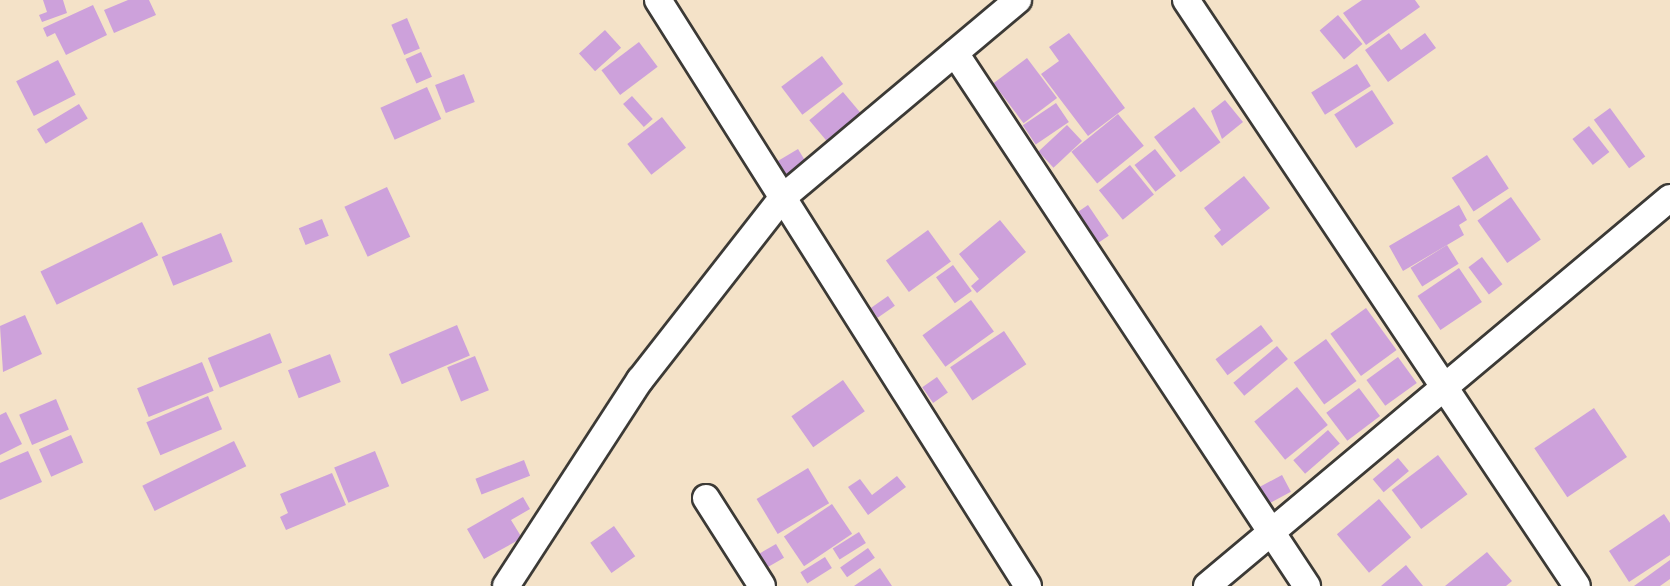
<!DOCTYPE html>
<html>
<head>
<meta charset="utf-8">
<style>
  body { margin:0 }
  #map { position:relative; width:1670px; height:586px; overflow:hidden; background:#f4e2c8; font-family:Kalam,sans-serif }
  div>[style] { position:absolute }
  .building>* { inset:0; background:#cda1db; transform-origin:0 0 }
  .roads { filter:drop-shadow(2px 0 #3c3a36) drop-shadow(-2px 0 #3c3a36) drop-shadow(0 2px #3c3a36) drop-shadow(0 -2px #3c3a36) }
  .minor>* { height:26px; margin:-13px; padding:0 13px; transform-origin:13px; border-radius:13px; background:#fff }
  span { translate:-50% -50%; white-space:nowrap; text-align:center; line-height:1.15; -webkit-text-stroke:4.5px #fbf7ec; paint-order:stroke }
</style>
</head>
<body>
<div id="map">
  <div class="building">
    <div style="clip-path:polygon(43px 0,63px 0,67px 13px,42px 22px,39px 15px,47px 12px)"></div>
    <div style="clip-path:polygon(128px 0,149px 0,156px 15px,114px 33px,104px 10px)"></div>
    <div style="clip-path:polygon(1362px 0,1415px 0,1420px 7px,1366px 45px,1343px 13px)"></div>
    <div style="clip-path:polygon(93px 5px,107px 35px,66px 55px,55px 33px,47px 37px,43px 28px)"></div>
    <div style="left:1338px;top:15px;width:38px;height:24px;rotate:50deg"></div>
    <div style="left:407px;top:18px;width:33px;height:17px;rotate:67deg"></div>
    <div style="left:605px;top:30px;width:24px;height:35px;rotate:48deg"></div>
    <div style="clip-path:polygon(1069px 33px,1125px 108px,1088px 136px,1041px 74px,1059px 61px,1049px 47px)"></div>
    <div style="clip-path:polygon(1389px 33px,1401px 50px,1425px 33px,1436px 48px,1388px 82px,1365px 50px)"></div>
    <div style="left:639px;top:42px;width:31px;height:47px;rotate:53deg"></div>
    <div style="left:421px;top:52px;width:27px;height:17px;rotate:66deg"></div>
    <div style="left:822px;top:56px;width:35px;height:51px;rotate:53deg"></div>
    <div style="left:1027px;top:58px;width:50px;height:42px;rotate:53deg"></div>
    <div style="left:58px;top:60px;width:39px;height:47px;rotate:63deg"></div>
    <div style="left:1357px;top:64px;width:26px;height:54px;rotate:58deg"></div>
    <div style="left:464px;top:74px;width:30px;height:31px;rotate:69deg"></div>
    <div style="left:427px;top:87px;width:35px;height:51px;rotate:66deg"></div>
    <div style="left:1372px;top:90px;width:40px;height:45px;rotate:57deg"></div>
    <div style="left:843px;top:92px;width:33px;height:44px;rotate:50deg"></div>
    <div style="left:632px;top:96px;width:31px;height:12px;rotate:48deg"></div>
    <div style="clip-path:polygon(1225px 100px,1243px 122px,1222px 139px,1211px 111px)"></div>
    <div style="left:1056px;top:103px;width:23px;height:40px;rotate:56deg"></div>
    <div style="left:79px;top:104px;width:17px;height:49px;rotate:59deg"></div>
    <div style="left:1194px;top:107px;width:44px;height:50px;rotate:53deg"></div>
    <div style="left:1610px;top:108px;width:60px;height:20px;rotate:54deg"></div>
    <div style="left:1118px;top:114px;width:41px;height:60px;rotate:51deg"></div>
    <div style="left:662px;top:117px;width:39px;height:44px;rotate:52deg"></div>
    <div style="left:1067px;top:125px;width:22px;height:39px;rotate:47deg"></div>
    <div style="left:1589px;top:126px;width:33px;height:21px;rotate:52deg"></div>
    <div style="left:798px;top:149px;width:17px;height:24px;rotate:59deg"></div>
    <div style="left:1155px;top:149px;width:34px;height:26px;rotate:52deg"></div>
    <div style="left:1487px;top:155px;width:40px;height:42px;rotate:57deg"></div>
    <div style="left:1130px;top:165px;width:38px;height:40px;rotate:51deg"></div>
    <div style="clip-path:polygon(1244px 176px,1270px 208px,1222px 246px,1214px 236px,1221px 230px,1204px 208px)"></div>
    <div style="left:387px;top:187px;width:55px;height:47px;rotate:65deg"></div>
    <div style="left:1511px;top:197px;width:52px;height:41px;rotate:55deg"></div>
    <div style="left:1088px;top:205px;width:37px;height:12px;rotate:56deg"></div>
    <div style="clip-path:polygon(1459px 205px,1467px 220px,1459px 225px,1464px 235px,1403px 271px,1389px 246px)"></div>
    <div style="left:322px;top:219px;width:18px;height:25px;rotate:68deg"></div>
    <div style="clip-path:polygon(1000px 220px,1026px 252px,977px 293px,971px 286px,979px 279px,959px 254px)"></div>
    <div style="left:142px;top:222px;width:37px;height:113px;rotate:64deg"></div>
    <div style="left:928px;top:230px;width:39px;height:52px;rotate:54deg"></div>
    <div style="left:221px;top:233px;width:31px;height:64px;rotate:68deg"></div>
    <div style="left:1447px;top:245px;width:22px;height:43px;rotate:58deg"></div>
    <div style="left:1482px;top:257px;width:34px;height:17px;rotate:53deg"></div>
    <div style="left:953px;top:265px;width:32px;height:21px;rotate:54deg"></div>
    <div style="left:1459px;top:268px;width:41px;height:50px;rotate:56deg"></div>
    <div style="left:888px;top:296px;width:12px;height:21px;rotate:55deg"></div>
    <div style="left:971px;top:300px;width:39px;height:60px;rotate:54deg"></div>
    <div style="left:1366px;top:308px;width:52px;height:44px;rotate:54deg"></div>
    <div style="clip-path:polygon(25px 315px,42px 354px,3px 372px,0 326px)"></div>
    <div style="left:457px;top:325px;width:33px;height:74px;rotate:67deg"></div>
    <div style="left:1261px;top:325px;width:20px;height:57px;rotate:53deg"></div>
    <div style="left:1004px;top:331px;width:40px;height:65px;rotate:56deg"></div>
    <div style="left:270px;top:333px;width:32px;height:67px;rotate:68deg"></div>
    <div style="left:1326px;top:339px;width:52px;height:40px;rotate:54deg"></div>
    <div style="left:1277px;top:346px;width:17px;height:57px;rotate:50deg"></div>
    <div style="left:330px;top:354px;width:30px;height:45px;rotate:69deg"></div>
    <div style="left:475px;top:356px;width:37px;height:30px;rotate:68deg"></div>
    <div style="left:1398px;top:357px;width:32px;height:39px;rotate:54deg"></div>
    <div style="left:202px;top:362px;width:31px;height:70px;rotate:68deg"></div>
    <div style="left:937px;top:377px;width:19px;height:18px;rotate:55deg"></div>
    <div style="left:843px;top:380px;width:38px;height:63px;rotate:55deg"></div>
    <div style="left:1297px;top:387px;width:49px;height:55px;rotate:51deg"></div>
    <div style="left:1359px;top:388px;width:35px;height:41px;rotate:53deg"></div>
    <div style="left:208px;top:396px;width:36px;height:67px;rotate:67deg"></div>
    <div style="left:56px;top:399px;width:33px;height:40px;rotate:67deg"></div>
    <div style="left:1594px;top:408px;width:59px;height:72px;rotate:56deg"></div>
    <div style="clip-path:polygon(6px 412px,22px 444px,0 455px,0 415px)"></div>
    <div style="left:1328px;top:430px;width:18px;height:46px;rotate:49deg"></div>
    <div style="left:71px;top:435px;width:30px;height:35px;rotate:66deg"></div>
    <div style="left:234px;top:441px;width:28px;height:102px;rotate:64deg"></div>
    <div style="clip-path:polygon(28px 451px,42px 482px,0 500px,0 463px)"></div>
    <div style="left:375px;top:451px;width:38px;height:44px;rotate:68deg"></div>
    <div style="left:1438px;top:455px;width:49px;height:58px;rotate:53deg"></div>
    <div style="left:1398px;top:458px;width:17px;height:33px;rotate:50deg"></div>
    <div style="left:524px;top:460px;width:17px;height:52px;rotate:69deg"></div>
    <div style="left:808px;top:468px;width:41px;height:60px;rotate:59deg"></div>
    <div style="clip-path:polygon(332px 473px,346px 505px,286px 530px,280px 517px,288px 513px,280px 494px)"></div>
    <div style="left:1282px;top:475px;width:19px;height:25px;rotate:62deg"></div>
    <div style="clip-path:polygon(897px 476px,906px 487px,868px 515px,848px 487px,860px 479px,872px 495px)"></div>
    <div style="clip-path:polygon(523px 497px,530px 509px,511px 520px,522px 538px,484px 559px,467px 529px)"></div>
    <div style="left:1379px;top:499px;width:50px;height:55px;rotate:50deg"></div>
    <div style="left:832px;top:504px;width:36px;height:58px;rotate:56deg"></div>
    <div style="clip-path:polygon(1664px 514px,1670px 523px,1670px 555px,1629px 582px,1609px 551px)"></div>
    <div style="left:614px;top:526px;width:37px;height:29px;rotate:55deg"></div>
    <div style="left:859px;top:532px;width:13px;height:31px;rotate:58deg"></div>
    <div style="left:776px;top:544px;width:16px;height:21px;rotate:60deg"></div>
    <div style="left:868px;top:548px;width:12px;height:34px;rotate:55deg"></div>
    <div style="clip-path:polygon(1487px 552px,1512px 581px,1506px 586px,1445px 586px)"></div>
    <div style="left:825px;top:557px;width:13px;height:29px;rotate:58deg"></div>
    <div style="clip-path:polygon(1670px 560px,1670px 579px,1660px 586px,1634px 586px)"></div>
    <div style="clip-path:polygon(1406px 565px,1423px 586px,1381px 586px)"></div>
    <div style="clip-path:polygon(880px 568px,892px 586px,854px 586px)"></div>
  </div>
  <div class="roads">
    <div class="minor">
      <div style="left:658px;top:0;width:693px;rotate:57.73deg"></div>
      <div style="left:1186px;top:0;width:704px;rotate:56.29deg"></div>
      <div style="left:955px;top:53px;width:639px;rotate:56.56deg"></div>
      <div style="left:706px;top:498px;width:104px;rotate:57.5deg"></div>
      <div style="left:506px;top:586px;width:246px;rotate:-57deg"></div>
      <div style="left:640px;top:380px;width:231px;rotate:-52deg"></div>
      <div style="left:782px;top:198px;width:308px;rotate:-40deg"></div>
      <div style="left:1207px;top:586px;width:604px;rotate:-39.96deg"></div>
    </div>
  </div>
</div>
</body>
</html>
